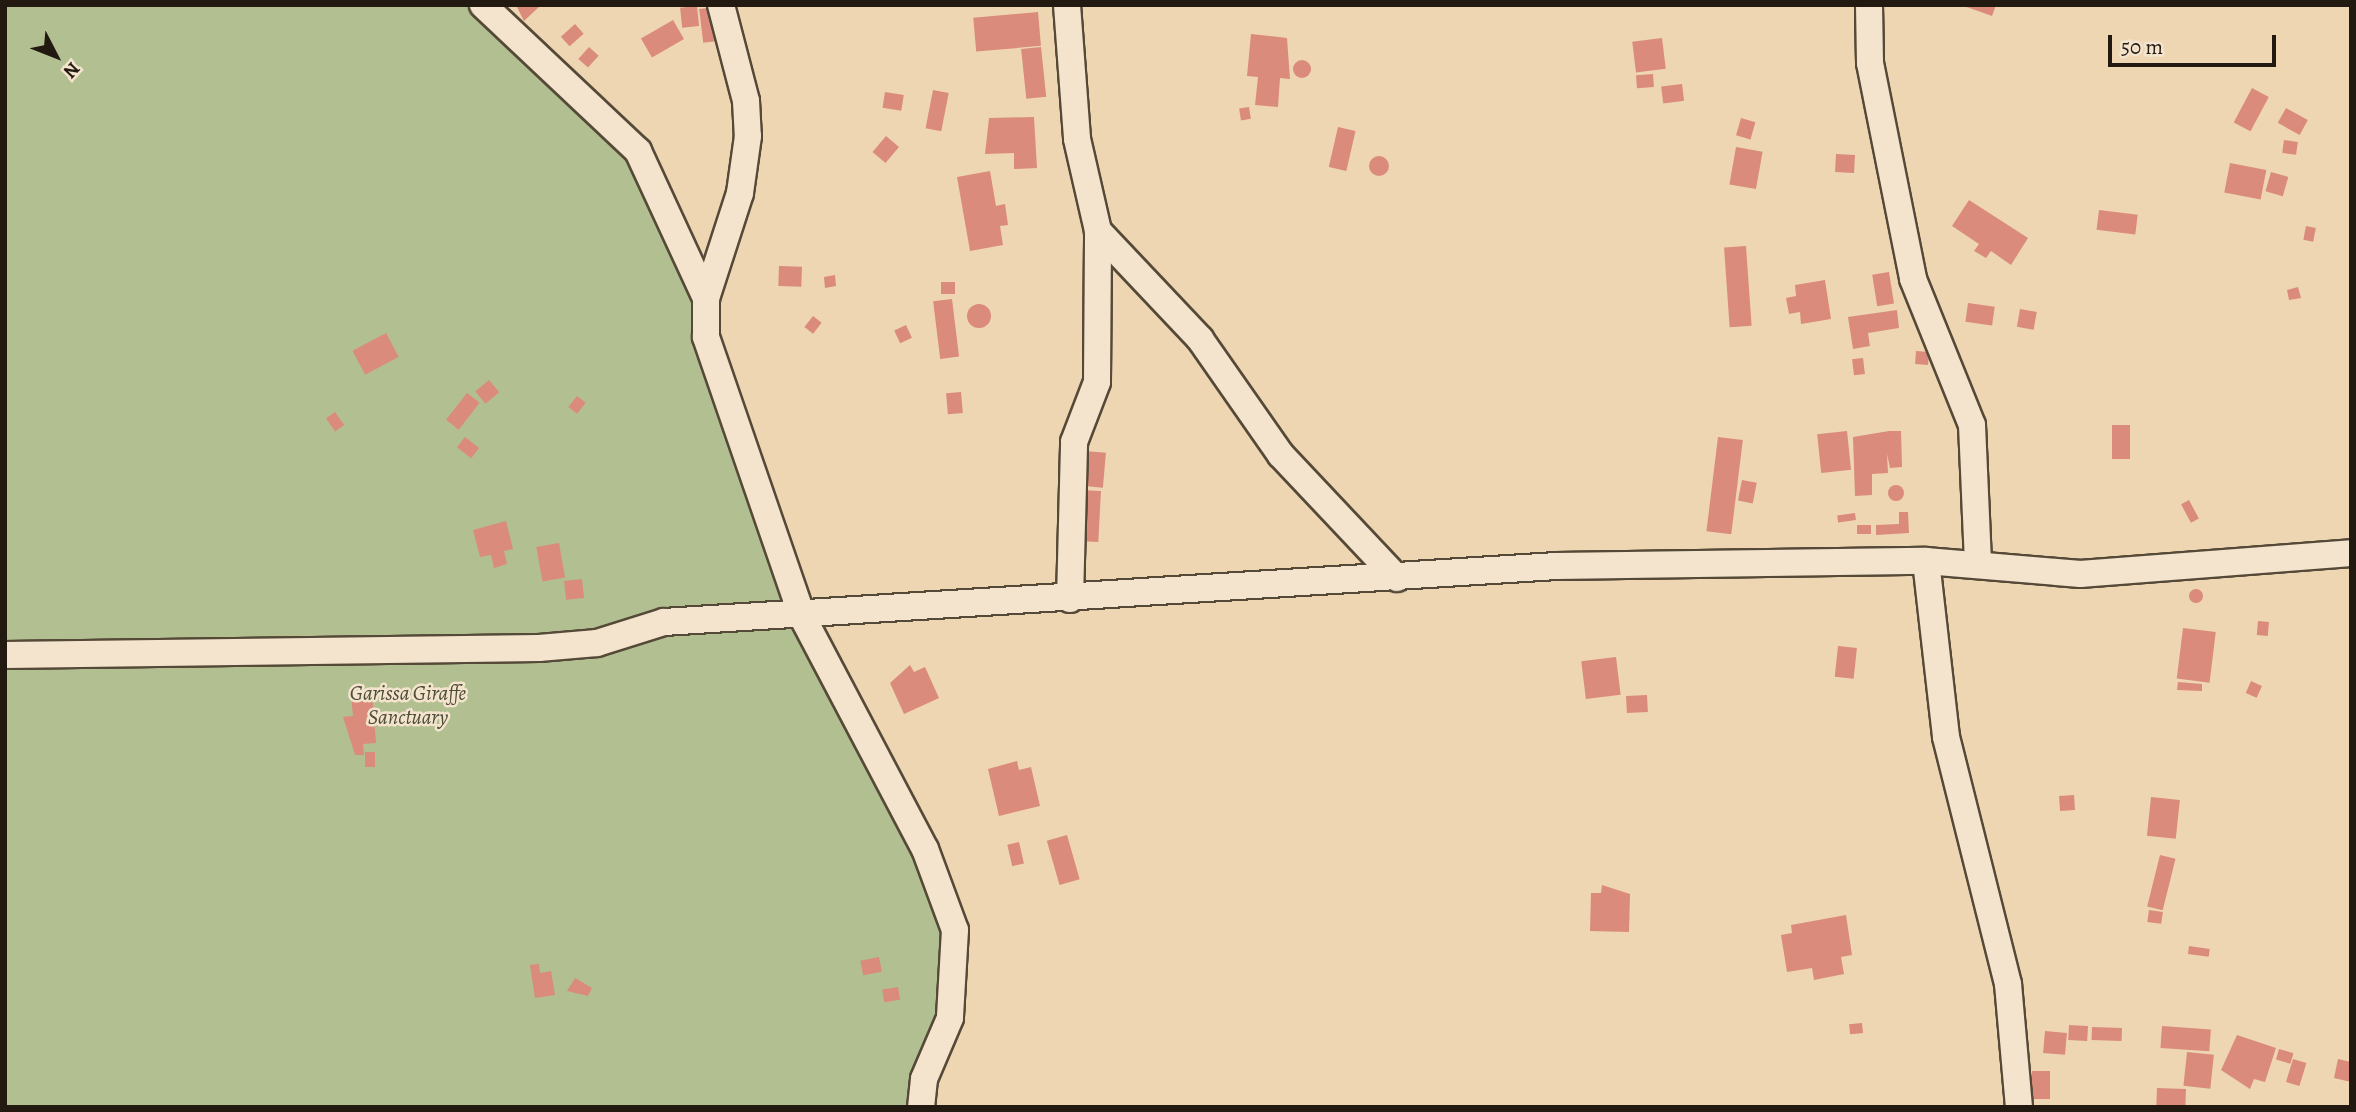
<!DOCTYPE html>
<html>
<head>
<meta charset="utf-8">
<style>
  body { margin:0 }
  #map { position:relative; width:2356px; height:1112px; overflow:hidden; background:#eed6b2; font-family:Alegreya,serif }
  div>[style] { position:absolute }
  .green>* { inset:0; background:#b2bf91 }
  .building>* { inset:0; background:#da8b7c; transform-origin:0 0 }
  .round { border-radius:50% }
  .roads { filter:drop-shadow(2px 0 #554938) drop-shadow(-2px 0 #554938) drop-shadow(0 2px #554938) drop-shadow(0 -2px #554938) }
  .minor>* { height:26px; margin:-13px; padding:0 13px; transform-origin:13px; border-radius:13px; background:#f4e4cd }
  span { translate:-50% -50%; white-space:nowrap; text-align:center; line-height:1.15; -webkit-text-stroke:5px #f4e4cd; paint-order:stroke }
  .park-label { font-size:21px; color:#4d4c37; font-style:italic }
  .frame { position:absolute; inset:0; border:7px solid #221a10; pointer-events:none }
  .north { position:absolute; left:21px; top:21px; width:70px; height:70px; -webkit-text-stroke:5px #f4e4cd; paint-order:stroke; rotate:132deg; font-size:19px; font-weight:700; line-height:28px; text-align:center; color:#221a10 }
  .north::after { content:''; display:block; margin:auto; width:24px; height:32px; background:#221a10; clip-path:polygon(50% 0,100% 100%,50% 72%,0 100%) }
  .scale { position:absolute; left:2108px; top:35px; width:168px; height:32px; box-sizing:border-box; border:4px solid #221a10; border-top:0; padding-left:9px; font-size:21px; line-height:24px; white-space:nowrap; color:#221a10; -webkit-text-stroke:5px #f4e4cd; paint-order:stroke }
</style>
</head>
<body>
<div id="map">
  <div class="green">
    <div style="clip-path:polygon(5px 5px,483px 5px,648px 167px,802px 616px,955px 930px,921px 1107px,5px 1107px)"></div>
  </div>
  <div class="building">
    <div style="clip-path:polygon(516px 5px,541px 5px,524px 21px)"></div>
    <div style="clip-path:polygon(1961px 5px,1996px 5px,1992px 16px)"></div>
    <div style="left:697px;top:6px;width:20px;height:17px;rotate:84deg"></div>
    <div style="left:716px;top:7px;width:34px;height:17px;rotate:83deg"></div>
    <div style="left:1038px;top:12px;width:34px;height:65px;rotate:85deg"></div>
    <div style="left:673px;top:20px;width:22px;height:37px;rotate:60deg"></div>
    <div style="left:575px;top:24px;width:13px;height:19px;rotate:48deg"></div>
    <div style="clip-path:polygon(1251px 34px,1287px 38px,1290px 79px,1280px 78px,1278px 107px,1255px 105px,1258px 77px,1247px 76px)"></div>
    <div style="left:1662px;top:38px;width:31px;height:30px;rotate:83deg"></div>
    <div style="left:589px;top:47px;width:13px;height:16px;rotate:42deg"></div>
    <div style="left:1041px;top:47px;width:50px;height:20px;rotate:84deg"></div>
    <div class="round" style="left:1293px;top:60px;width:18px;height:18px"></div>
    <div style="left:1653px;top:74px;width:13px;height:17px;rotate:86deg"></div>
    <div style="left:1682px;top:84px;width:17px;height:21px;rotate:83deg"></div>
    <div style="left:2252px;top:88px;width:19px;height:39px;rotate:28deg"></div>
    <div style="left:933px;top:90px;width:16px;height:39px;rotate:11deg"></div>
    <div style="left:885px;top:92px;width:19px;height:16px;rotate:9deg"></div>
    <div style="left:1249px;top:107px;width:12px;height:10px;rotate:81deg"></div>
    <div style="left:2286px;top:108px;width:25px;height:17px;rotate:29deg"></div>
    <div style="clip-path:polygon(1034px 117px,1037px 168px,1014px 169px,1014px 153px,985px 154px,989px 118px)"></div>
    <div style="left:1741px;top:118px;width:15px;height:18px;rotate:16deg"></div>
    <div style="left:1338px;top:127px;width:18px;height:41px;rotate:13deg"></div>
    <div style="left:886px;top:136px;width:17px;height:21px;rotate:40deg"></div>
    <div style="left:2284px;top:140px;width:14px;height:13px;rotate:8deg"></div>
    <div style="left:1736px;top:147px;width:27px;height:38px;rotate:10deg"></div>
    <div style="left:1836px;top:154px;width:19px;height:18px;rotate:3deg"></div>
    <div class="round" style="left:1369px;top:156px;width:20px;height:20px"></div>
    <div style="left:2230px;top:163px;width:37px;height:30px;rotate:11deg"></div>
    <div style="clip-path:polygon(990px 171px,996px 206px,1005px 204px,1008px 225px,1000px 226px,1003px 245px,970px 251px,957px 177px)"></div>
    <div style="left:2271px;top:172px;width:18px;height:20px;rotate:16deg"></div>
    <div style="clip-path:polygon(1969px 200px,2028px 238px,2011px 265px,1991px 251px,1986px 258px,1974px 251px,1979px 244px,1952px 226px)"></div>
    <div style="left:2099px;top:210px;width:39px;height:20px;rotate:7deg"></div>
    <div style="left:2306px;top:226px;width:10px;height:14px;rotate:11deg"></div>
    <div style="left:1746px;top:246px;width:80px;height:22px;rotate:86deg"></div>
    <div style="left:779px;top:266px;width:23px;height:20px;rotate:2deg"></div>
    <div style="left:1889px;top:272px;width:32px;height:17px;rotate:81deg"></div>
    <div style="clip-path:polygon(835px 275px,836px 286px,825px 288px,824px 277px)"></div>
    <div style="clip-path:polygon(1825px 280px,1831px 319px,1801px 324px,1800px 312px,1789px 314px,1786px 298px,1796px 296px,1795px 285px)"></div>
    <div style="left:955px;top:282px;width:12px;height:14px;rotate:90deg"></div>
    <div style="clip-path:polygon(2298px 287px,2301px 298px,2289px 300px,2287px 290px)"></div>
    <div style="left:952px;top:299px;width:58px;height:19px;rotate:83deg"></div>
    <div style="left:1968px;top:303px;width:27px;height:19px;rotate:8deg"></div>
    <div class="round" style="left:967px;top:304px;width:24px;height:24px"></div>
    <div style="left:2020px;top:309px;width:17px;height:18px;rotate:10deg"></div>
    <div style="clip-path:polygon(1897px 310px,1899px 328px,1868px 333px,1870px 346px,1853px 349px,1848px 317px)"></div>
    <div style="left:813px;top:316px;width:11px;height:14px;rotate:38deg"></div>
    <div style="left:906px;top:325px;width:14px;height:13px;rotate:65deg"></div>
    <div style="left:386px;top:333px;width:27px;height:38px;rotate:62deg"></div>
    <div style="left:1916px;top:351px;width:13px;height:13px;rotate:4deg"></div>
    <div style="left:1863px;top:358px;width:16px;height:11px;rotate:83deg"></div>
    <div style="left:489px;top:380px;width:16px;height:18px;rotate:50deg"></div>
    <div style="left:961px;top:392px;width:21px;height:15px;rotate:85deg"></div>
    <div style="left:467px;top:393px;width:16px;height:34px;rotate:38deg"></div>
    <div style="left:577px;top:396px;width:11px;height:14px;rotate:38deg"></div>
    <div style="left:335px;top:412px;width:16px;height:11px;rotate:55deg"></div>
    <div style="left:2112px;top:425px;width:18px;height:34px"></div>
    <div style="left:1847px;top:431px;width:39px;height:30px;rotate:84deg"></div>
    <div style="clip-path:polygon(1889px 431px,1901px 431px,1902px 467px,1890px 468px,1887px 454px,1888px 473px,1872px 474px,1872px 495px,1855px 496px,1853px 437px)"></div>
    <div style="left:465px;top:437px;width:18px;height:13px;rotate:38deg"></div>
    <div style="left:1718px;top:437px;width:25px;height:95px;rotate:7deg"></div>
    <div style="left:1085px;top:451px;width:21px;height:35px;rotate:5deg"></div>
    <div style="left:1742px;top:480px;width:15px;height:21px;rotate:11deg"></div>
    <div class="round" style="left:1888px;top:485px;width:16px;height:16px"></div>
    <div style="left:1081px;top:490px;width:20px;height:51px;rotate:3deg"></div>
    <div style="left:2189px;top:500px;width:21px;height:9px;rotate:62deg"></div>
    <div style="clip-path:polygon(1899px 512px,1908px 512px,1909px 533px,1876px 535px,1876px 525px,1899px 524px)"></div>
    <div style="left:1855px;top:513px;width:7px;height:18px;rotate:82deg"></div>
    <div style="clip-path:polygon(506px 521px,513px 549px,504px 551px,507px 564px,494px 568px,491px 555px,480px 557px,473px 530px)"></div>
    <div style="left:1857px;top:525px;width:14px;height:9px"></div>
    <div style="left:559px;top:543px;width:35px;height:23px;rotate:80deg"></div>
    <div style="left:582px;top:579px;width:19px;height:18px;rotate:84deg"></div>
    <div class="round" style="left:2189px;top:589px;width:14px;height:14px"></div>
    <div style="left:2258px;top:621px;width:11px;height:14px;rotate:5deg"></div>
    <div style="left:2183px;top:628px;width:33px;height:51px;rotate:7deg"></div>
    <div style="left:1838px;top:646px;width:19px;height:31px;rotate:6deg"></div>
    <div style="left:1616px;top:657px;width:38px;height:35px;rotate:83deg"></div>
    <div style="clip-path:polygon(910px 665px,914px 672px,925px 667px,939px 698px,904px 714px,890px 683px)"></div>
    <div style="left:2251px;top:681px;width:12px;height:13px;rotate:24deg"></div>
    <div style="clip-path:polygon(2178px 682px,2202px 684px,2202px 691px,2177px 690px)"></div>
    <div style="clip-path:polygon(372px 693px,376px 743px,363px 744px,364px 755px,355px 755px,343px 717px,353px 716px,351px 694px)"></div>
    <div style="left:1647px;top:695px;width:17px;height:21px;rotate:87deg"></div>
    <div style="left:365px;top:752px;width:10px;height:15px"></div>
    <div style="clip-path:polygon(1017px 761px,1019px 770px,1031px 767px,1040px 806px,999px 816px,988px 769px)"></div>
    <div style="left:2074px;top:795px;width:15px;height:15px;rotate:86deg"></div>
    <div style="left:2151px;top:797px;width:29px;height:39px;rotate:6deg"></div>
    <div style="left:1067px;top:835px;width:46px;height:21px;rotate:74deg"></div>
    <div style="left:1019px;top:842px;width:22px;height:12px;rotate:77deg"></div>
    <div style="left:2160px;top:855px;width:16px;height:53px;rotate:14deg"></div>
    <div style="clip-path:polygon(1602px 885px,1630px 894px,1629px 932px,1590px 931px,1591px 893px,1601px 893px)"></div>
    <div style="left:2149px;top:910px;width:14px;height:12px;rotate:8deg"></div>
    <div style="clip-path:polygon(1846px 915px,1852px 955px,1841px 957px,1844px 974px,1814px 980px,1812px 968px,1787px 972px,1781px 935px,1792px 933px,1791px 925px)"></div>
    <div style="left:2189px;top:946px;width:21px;height:8px;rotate:8deg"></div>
    <div style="left:879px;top:957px;width:15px;height:19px;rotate:79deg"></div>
    <div style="clip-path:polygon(539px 964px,540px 973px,551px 971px,555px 995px,535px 998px,530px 965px)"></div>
    <div style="clip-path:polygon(575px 978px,592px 988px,588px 996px,567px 991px)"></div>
    <div style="left:898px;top:987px;width:13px;height:16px;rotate:81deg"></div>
    <div style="left:1862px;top:1023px;width:10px;height:13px;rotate:84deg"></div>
    <div style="left:2069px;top:1025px;width:19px;height:15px;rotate:3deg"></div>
    <div style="left:2162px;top:1026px;width:49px;height:22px;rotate:4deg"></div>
    <div style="left:2092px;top:1027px;width:30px;height:13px;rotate:2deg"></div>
    <div style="left:2045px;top:1031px;width:22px;height:22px;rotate:5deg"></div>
    <div style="clip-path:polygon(2237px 1035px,2276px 1048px,2265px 1082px,2254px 1079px,2250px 1089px,2221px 1070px)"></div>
    <div style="left:2279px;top:1049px;width:15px;height:11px;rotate:16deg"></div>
    <div style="left:2187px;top:1052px;width:27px;height:34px;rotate:6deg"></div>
    <div style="left:2293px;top:1059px;width:14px;height:24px;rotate:17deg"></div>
    <div style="clip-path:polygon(2338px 1059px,2351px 1062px,2351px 1082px,2334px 1078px)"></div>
    <div style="left:2032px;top:1071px;width:18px;height:28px"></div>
    <div style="left:2157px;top:1088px;width:29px;height:19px;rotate:2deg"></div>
  </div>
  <div class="roads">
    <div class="minor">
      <div style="left:483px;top:5px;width:213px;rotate:43.3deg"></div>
      <div style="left:638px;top:151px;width:162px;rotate:65.2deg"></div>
      <div style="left:721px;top:5px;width:99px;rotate:75.4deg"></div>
      <div style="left:746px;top:101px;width:35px;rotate:87deg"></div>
      <div style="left:748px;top:136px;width:58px;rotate:98deg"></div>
      <div style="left:740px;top:193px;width:110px;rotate:107.9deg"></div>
      <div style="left:706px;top:298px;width:39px;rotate:90deg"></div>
      <div style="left:706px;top:337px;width:295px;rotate:71deg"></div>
      <div style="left:802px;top:616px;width:263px;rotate:62.2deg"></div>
      <div style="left:925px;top:849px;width:86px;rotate:69.7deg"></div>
      <div style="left:955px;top:930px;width:88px;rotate:93.3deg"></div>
      <div style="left:950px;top:1018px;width:66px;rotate:113.1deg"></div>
      <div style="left:924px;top:1079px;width:28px;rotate:96deg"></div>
      <div style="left:1067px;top:5px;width:134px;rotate:85.7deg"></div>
      <div style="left:1077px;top:139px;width:94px;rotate:77.1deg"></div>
      <div style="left:1098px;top:231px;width:149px;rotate:46.6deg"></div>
      <div style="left:1200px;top:339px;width:141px;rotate:55.1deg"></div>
      <div style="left:1281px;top:455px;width:169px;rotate:46.7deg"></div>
      <div style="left:1869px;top:5px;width:58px;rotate:89deg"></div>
      <div style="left:1870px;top:63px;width:220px;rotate:78.7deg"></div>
      <div style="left:1913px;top:279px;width:157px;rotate:68deg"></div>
      <div style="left:1972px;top:425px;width:139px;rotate:87.5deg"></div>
      <div style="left:1926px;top:561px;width:177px;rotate:83.5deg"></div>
      <div style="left:1946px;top:737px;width:255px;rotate:75.9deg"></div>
      <div style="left:2008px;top:984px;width:123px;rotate:84.9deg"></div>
      <div style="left:1070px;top:599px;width:157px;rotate:-88.5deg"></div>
      <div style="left:1074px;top:442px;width:64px;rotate:-69deg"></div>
      <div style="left:1097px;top:382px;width:151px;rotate:-89.6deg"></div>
      <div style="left:5px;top:655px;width:534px;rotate:-0.75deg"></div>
      <div style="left:539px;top:648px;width:58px;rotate:-4.9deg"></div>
      <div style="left:597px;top:643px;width:70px;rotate:-17.4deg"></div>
      <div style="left:664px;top:622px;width:894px;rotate:-3.59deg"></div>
      <div style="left:1556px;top:566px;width:370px;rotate:-0.8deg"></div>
      <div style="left:1926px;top:561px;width:155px;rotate:4.8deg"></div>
      <div style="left:2080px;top:574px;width:272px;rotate:-4.4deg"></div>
    </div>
  </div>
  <div class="park-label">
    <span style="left:408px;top:705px">Garissa Giraffe<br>Sanctuary</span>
  </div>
  <div class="frame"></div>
  <div class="north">N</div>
  <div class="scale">50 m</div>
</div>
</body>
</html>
